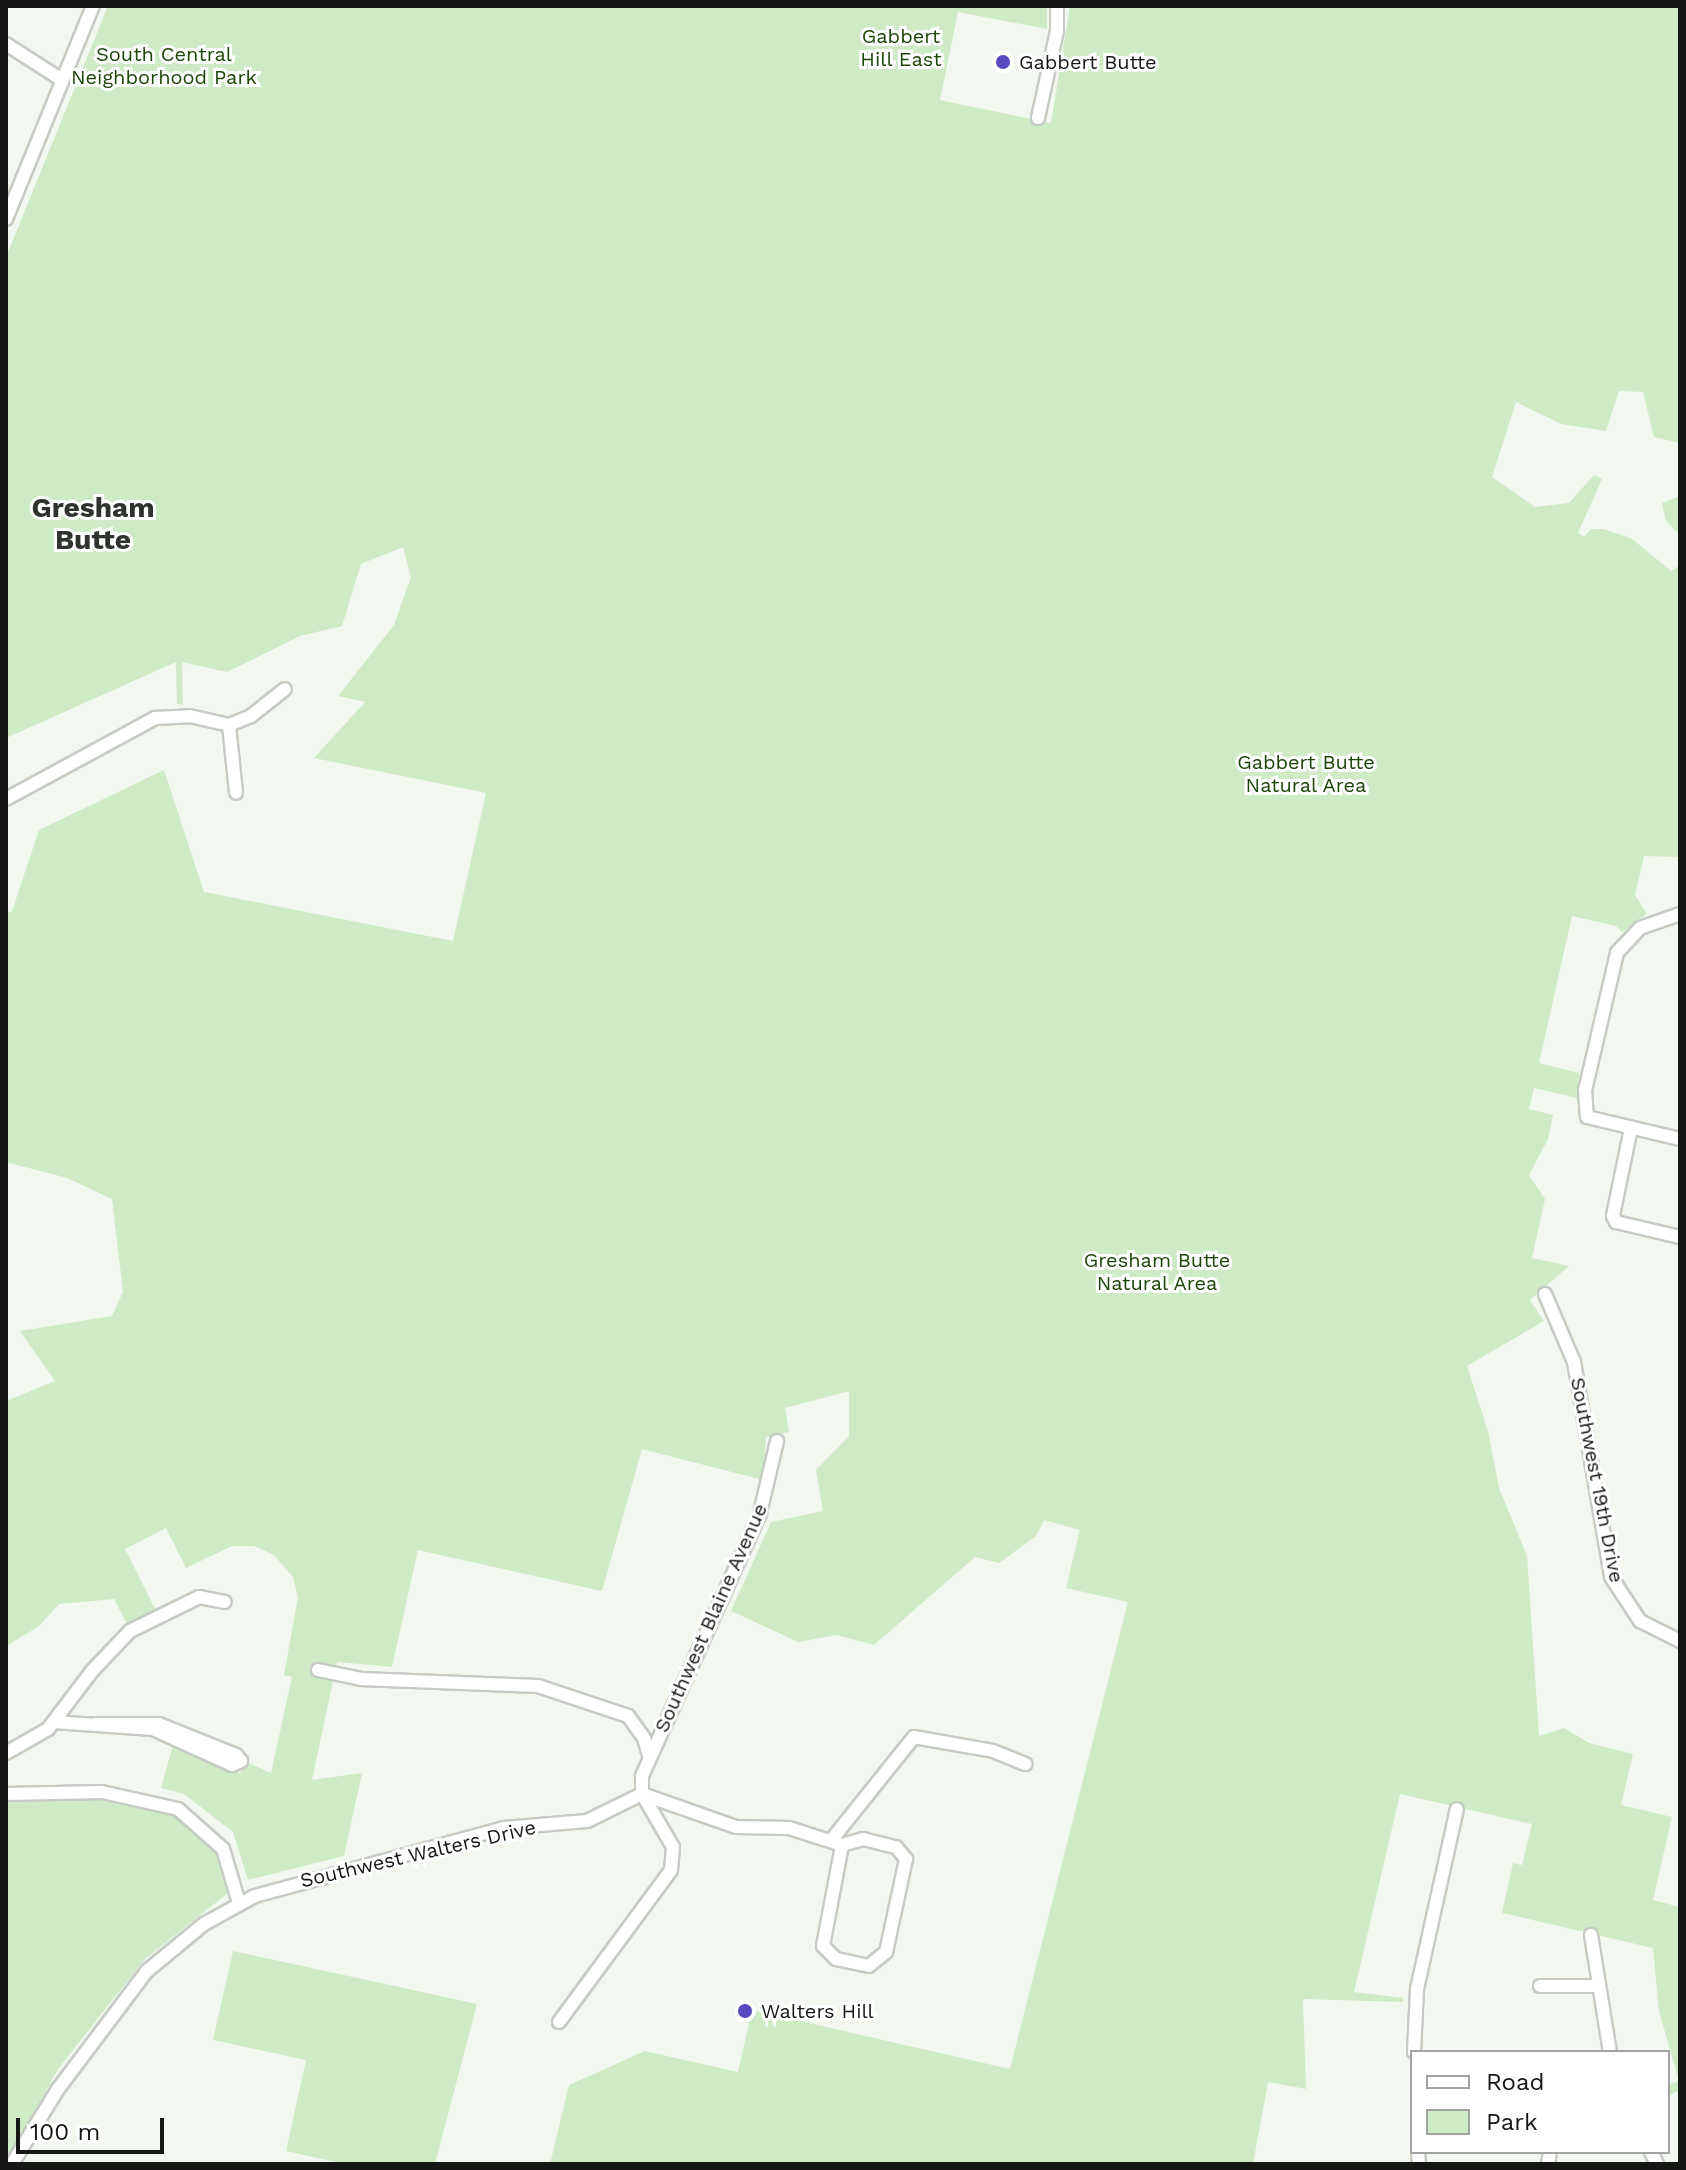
<!DOCTYPE html>
<html>
<head>
<meta charset="utf-8">
<style>
  body { margin:0 }
  #map { position:relative; width:1686px; height:2170px; overflow:hidden; background:#f2f7f0; font-family:"Work Sans",sans-serif }
  div>[style] { position:absolute }
  .green>* { inset:0; background:#ceebc5 }
  .roads { filter:drop-shadow(2px 0 #c6cbc4) drop-shadow(-2px 0 #c6cbc4) drop-shadow(0 2px #c6cbc4) drop-shadow(0 -2px #c6cbc4) }
  .minor>* { height:12px; margin:-6px; padding:0 6px; transform-origin:6px; border-radius:6px; background:#fff }
  .dots>* { width:22px; height:22px; translate:-50% -50%; box-sizing:border-box; border:4px solid #fff; border-radius:50% }
  span { translate:-50% -50%; white-space:nowrap; text-align:center; line-height:1.15; -webkit-text-stroke:6px #fff; paint-order:stroke }
  .park-label { font-size:20px; color:#1b4706 }
  .poi-label { font-size:20px; color:#151715 }
  .left { translate:0 -50%; text-align:left }
  .street-label { font-size:20px; color:#151715 }
  .district-label { font-size:28px; color:#2f332e; font-weight:700 }
  .frame { position:absolute; inset:0; border:8px solid #151715; pointer-events:none }
  .legend { position:absolute; left:1410px; top:2050px; width:260px; height:104px; box-sizing:border-box; background:#fff; border:2px solid #a1a2a1; margin:0; padding:10px 14px; list-style:none; font-size:24px; color:#151715 }
  .legend li { display:flex; align-items:center; gap:16px; height:40px }
  .legend b { width:40px; border:2px solid #a1a2a1 }
  .scale { position:absolute; left:16px; top:2118px; width:148px; height:36px; box-sizing:border-box; border:4px solid #151715; border-top:0; padding-left:10px; font-size:24px; line-height:28px; white-space:nowrap; color:#151715; -webkit-text-stroke:6px #fff; paint-order:stroke }
</style>
</head>
<body>
<div id="map">
  <div class="green">
    <div style="clip-path:polygon(108px 6px,1047px 6px,1047px 29px,958px 12px,940px 100px,1051px 123px,1070px 6px,1680px 6px,1680px 443px,1654px 437px,1643px 392px,1619px 391px,1606px 431px,1561px 424px,1516px 402px,1492px 477px,1535px 507px,1569px 503px,1594px 475px,1602px 479px,1578px 533px,1584px 537px,1591px 529px,1603px 529px,1631px 538px,1671px 571px,1680px 565px,1680px 857px,1644px 856px,1635px 895px,1647px 914px,1622px 932px,1616px 926px,1572px 916px,1539px 1063px,1579px 1073px,1577px 1098px,1534px 1088px,1529px 1109px,1553px 1115px,1548px 1139px,1529px 1175px,1545px 1199px,1532px 1258px,1569px 1266px,1530px 1300px,1544px 1321px,1467px 1366px,1488px 1431px,1499px 1488px,1527px 1556px,1539px 1736px,1564px 1728px,1589px 1743px,1633px 1754px,1621px 1805px,1672px 1817px,1653px 1900px,1680px 1907px,1680px 2090px,1668px 2096px,1668px 2085px,1679px 2081px,1659px 2011px,1653px 1948px,1502px 1913px,1513px 1863px,1522px 1865px,1532px 1824px,1400px 1794px,1354px 1992px,1403px 1998px,1403px 2002px,1303px 1999px,1306px 2089px,1268px 2082px,1253px 2164px,550px 2164px,569px 2085px,645px 2051px,738px 2072px,752px 2010px,1010px 2069px,1128px 1602px,1066px 1588px,1080px 1530px,1044px 1520px,1036px 1536px,999px 1563px,975px 1557px,874px 1645px,837px 1635px,798px 1642px,731px 1611px,771px 1522px,823px 1511px,816px 1470px,849px 1436px,849px 1391px,785px 1408px,789px 1432px,766px 1437px,763px 1480px,642px 1449px,602px 1591px,418px 1550px,392px 1667px,337px 1662px,312px 1780px,362px 1773px,344px 1856px,248px 1880px,233px 1832px,184px 1794px,161px 1788px,174px 1741px,240px 1773px,246px 1762px,271px 1773px,292px 1677px,284px 1675px,298px 1597px,293px 1577px,274px 1555px,254px 1546px,232px 1546px,186px 1568px,166px 1528px,125px 1549px,157px 1613px,129px 1628px,114px 1599px,59px 1604px,38px 1627px,6px 1646px,6px 1401px,55px 1381px,20px 1331px,112px 1316px,123px 1292px,112px 1199px,67px 1178px,6px 1162px,6px 913px,12px 911px,39px 830px,164px 770px,204px 892px,453px 941px,486px 793px,314px 758px,365px 702px,338px 696px,394px 625px,411px 577px,403px 547px,361px 564px,342px 626px,300px 636px,227px 672px,182px 662px,183px 705px,177px 704px,176px 662px,6px 738px,6px 257px)"></div>
    <div style="clip-path:polygon(1680px 496px,1680px 535px,1666px 521px,1662px 503px)"></div>
    <div style="clip-path:polygon(111px 1798px,174px 1814px,213px 1846px,228px 1893px,144px 1960px,58px 2069px,6px 2164px,6px 1802px)"></div>
    <div style="clip-path:polygon(233px 1951px,477px 2004px,435px 2164px,330px 2164px,336px 2162px,286px 2151px,306px 2060px,213px 2040px)"></div>
  </div>
  <div class="roads">
    <div class="minor">
      <div style="left:6px;top:44px;width:67px;rotate:32.7deg"></div>
      <div style="left:1038px;top:118px;width:89px;rotate:-77.7deg"></div>
      <div style="left:1057px;top:31px;width:25px;rotate:-90deg"></div>
      <div style="left:6px;top:219px;width:230px;rotate:-67.8deg"></div>
      <div style="left:229px;top:725px;width:68px;rotate:84.1deg"></div>
      <div style="left:6px;top:799px;width:170px;rotate:-28.5deg"></div>
      <div style="left:155px;top:718px;width:35px;rotate:-3deg"></div>
      <div style="left:190px;top:716px;width:40px;rotate:13deg"></div>
      <div style="left:229px;top:725px;width:24px;rotate:-22deg"></div>
      <div style="left:251px;top:716px;width:43px;rotate:-38.5deg"></div>
      <div style="left:1680px;top:914px;width:42px;rotate:160.7deg"></div>
      <div style="left:1640px;top:928px;width:34px;rotate:133deg"></div>
      <div style="left:1617px;top:953px;width:141px;rotate:103.1deg"></div>
      <div style="left:1585px;top:1090px;width:27px;rotate:86deg"></div>
      <div style="left:1587px;top:1117px;width:96px;rotate:13.3deg"></div>
      <div style="left:1631px;top:1128px;width:90px;rotate:101.6deg"></div>
      <div style="left:1613px;top:1216px;width:7px;rotate:63deg"></div>
      <div style="left:1616px;top:1222px;width:66px;rotate:13.2deg"></div>
      <div style="left:1545px;top:1294px;width:74px;rotate:66.9deg"></div>
      <div style="left:1574px;top:1362px;width:218px;rotate:80.2deg"></div>
      <div style="left:1611px;top:1577px;width:53px;rotate:56.6deg"></div>
      <div style="left:1640px;top:1621px;width:45px;rotate:26.6deg"></div>
      <div style="left:318px;top:1670px;width:44px;rotate:11.8deg"></div>
      <div style="left:361px;top:1679px;width:177px;rotate:2.3deg"></div>
      <div style="left:538px;top:1686px;width:95px;rotate:18.4deg"></div>
      <div style="left:628px;top:1716px;width:27px;rotate:54deg"></div>
      <div style="left:644px;top:1738px;width:18px;rotate:74deg"></div>
      <div style="left:54px;top:1722px;width:99px;rotate:4deg"></div>
      <div style="left:153px;top:1729px;width:87px;rotate:24.5deg"></div>
      <div style="left:232px;top:1765px;width:10px;rotate:-24deg"></div>
      <div style="left:241px;top:1761px;width:8px;rotate:-130deg"></div>
      <div style="left:236px;top:1755px;width:83px;rotate:-158.1deg"></div>
      <div style="left:159px;top:1724px;width:64px;rotate:180deg"></div>
      <div style="left:6px;top:1753px;width:48px;rotate:-29.7deg"></div>
      <div style="left:48px;top:1729px;width:73px;rotate:-52.8deg"></div>
      <div style="left:92px;top:1671px;width:55px;rotate:-46.5deg"></div>
      <div style="left:130px;top:1631px;width:77px;rotate:-26.2deg"></div>
      <div style="left:199px;top:1597px;width:26px;rotate:11deg"></div>
      <div style="left:6px;top:1794px;width:96px;rotate:-1.2deg"></div>
      <div style="left:102px;top:1792px;width:78px;rotate:12.6deg"></div>
      <div style="left:178px;top:1809px;width:60px;rotate:41.6deg"></div>
      <div style="left:223px;top:1849px;width:56px;rotate:73.5deg"></div>
      <div style="left:833px;top:1838px;width:129px;rotate:-51.3deg"></div>
      <div style="left:914px;top:1737px;width:80px;rotate:10deg"></div>
      <div style="left:993px;top:1751px;width:35px;rotate:22deg"></div>
      <div style="left:863px;top:1839px;width:34px;rotate:14deg"></div>
      <div style="left:896px;top:1847px;width:16px;rotate:50deg"></div>
      <div style="left:906px;top:1859px;width:95px;rotate:102.1deg"></div>
      <div style="left:886px;top:1952px;width:22px;rotate:141deg"></div>
      <div style="left:869px;top:1966px;width:34px;rotate:-168deg"></div>
      <div style="left:836px;top:1959px;width:18px;rotate:-135deg"></div>
      <div style="left:823px;top:1946px;width:103px;rotate:-79.3deg"></div>
      <div style="left:842px;top:1845px;width:22px;rotate:-16deg"></div>
      <div style="left:1591px;top:1935px;width:119px;rotate:80.8deg"></div>
      <div style="left:1540px;top:1986px;width:59px"></div>
      <div style="left:559px;top:2022px;width:189px;rotate:-53.6deg"></div>
      <div style="left:671px;top:1870px;width:23px;rotate:-85deg"></div>
      <div style="left:673px;top:1847px;width:61px;rotate:-120.3deg"></div>
      <div style="left:642px;top:1794px;width:18px;rotate:-90deg"></div>
      <div style="left:642px;top:1776px;width:288px;rotate:-65.8deg"></div>
      <div style="left:760px;top:1513px;width:74px;rotate:-76.7deg"></div>
      <div style="left:1414px;top:2052px;width:63px;rotate:-87.3deg"></div>
      <div style="left:1417px;top:1989px;width:184px;rotate:-77.5deg"></div>
      <div style="left:1418px;top:2152px;width:12px;rotate:85deg"></div>
      <div style="left:1651px;top:2152px;width:13px;rotate:63deg"></div>
      <div style="left:12px;top:2164px;width:88px;rotate:-58.5deg"></div>
      <div style="left:58px;top:2089px;width:148px;rotate:-53deg"></div>
      <div style="left:147px;top:1971px;width:74px;rotate:-39.5deg"></div>
      <div style="left:204px;top:1924px;width:58px;rotate:-28.8deg"></div>
      <div style="left:255px;top:1896px;width:258px;rotate:-15.3deg"></div>
      <div style="left:504px;top:1828px;width:83px;rotate:-4.8deg"></div>
      <div style="left:587px;top:1821px;width:61px;rotate:-26.1deg"></div>
      <div style="left:642px;top:1794px;width:100px;rotate:19.3deg"></div>
      <div style="left:736px;top:1827px;width:53px;rotate:1.1deg"></div>
      <div style="left:789px;top:1828px;width:56px;rotate:17.8deg"></div>
      <div style="left:1548px;top:2164px;width:12px;rotate:-81deg"></div>
    </div>
  </div>
  <div class="dots">
    <div style="left:1003px;top:62px;background:#5949c1"></div>
    <div style="left:745px;top:2011px;background:#5949c1"></div>
  </div>
  <div class="park-label">
    <span style="left:901px;top:48px">Gabbert<br>Hill East</span>
    <span style="left:164px;top:66px">South Central<br>Neighborhood Park</span>
    <span style="left:1306px;top:774px">Gabbert Butte<br>Natural Area</span>
    <span style="left:1157px;top:1272px">Gresham Butte<br>Natural Area</span>
  </div>
  <div class="poi-label">
    <span class="left" style="left:1019px;top:62px">Gabbert Butte</span>
    <span class="left" style="left:761px;top:2011px">Walters Hill</span>
  </div>
  <div class="street-label">
    <span style="left:1597px;top:1480px;rotate:79deg">Southwest 19th Drive</span>
    <span style="left:711px;top:1618px;rotate:-66deg">Southwest Blaine Avenue</span>
    <span style="left:418px;top:1854px;rotate:-13deg">Southwest Walters Drive</span>
  </div>
  <div class="district-label">
    <span style="left:93px;top:524px">Gresham<br>Butte</span>
  </div>
  <div class="frame"></div>
  <ul class="legend">
  <li><b style="height:10px;background:#fff"></b>Road</li>
  <li><b style="height:22px;background:#ceebc5"></b>Park</li>
  </ul>
  <div class="scale">100 m</div>
</div>
</body>
</html>
